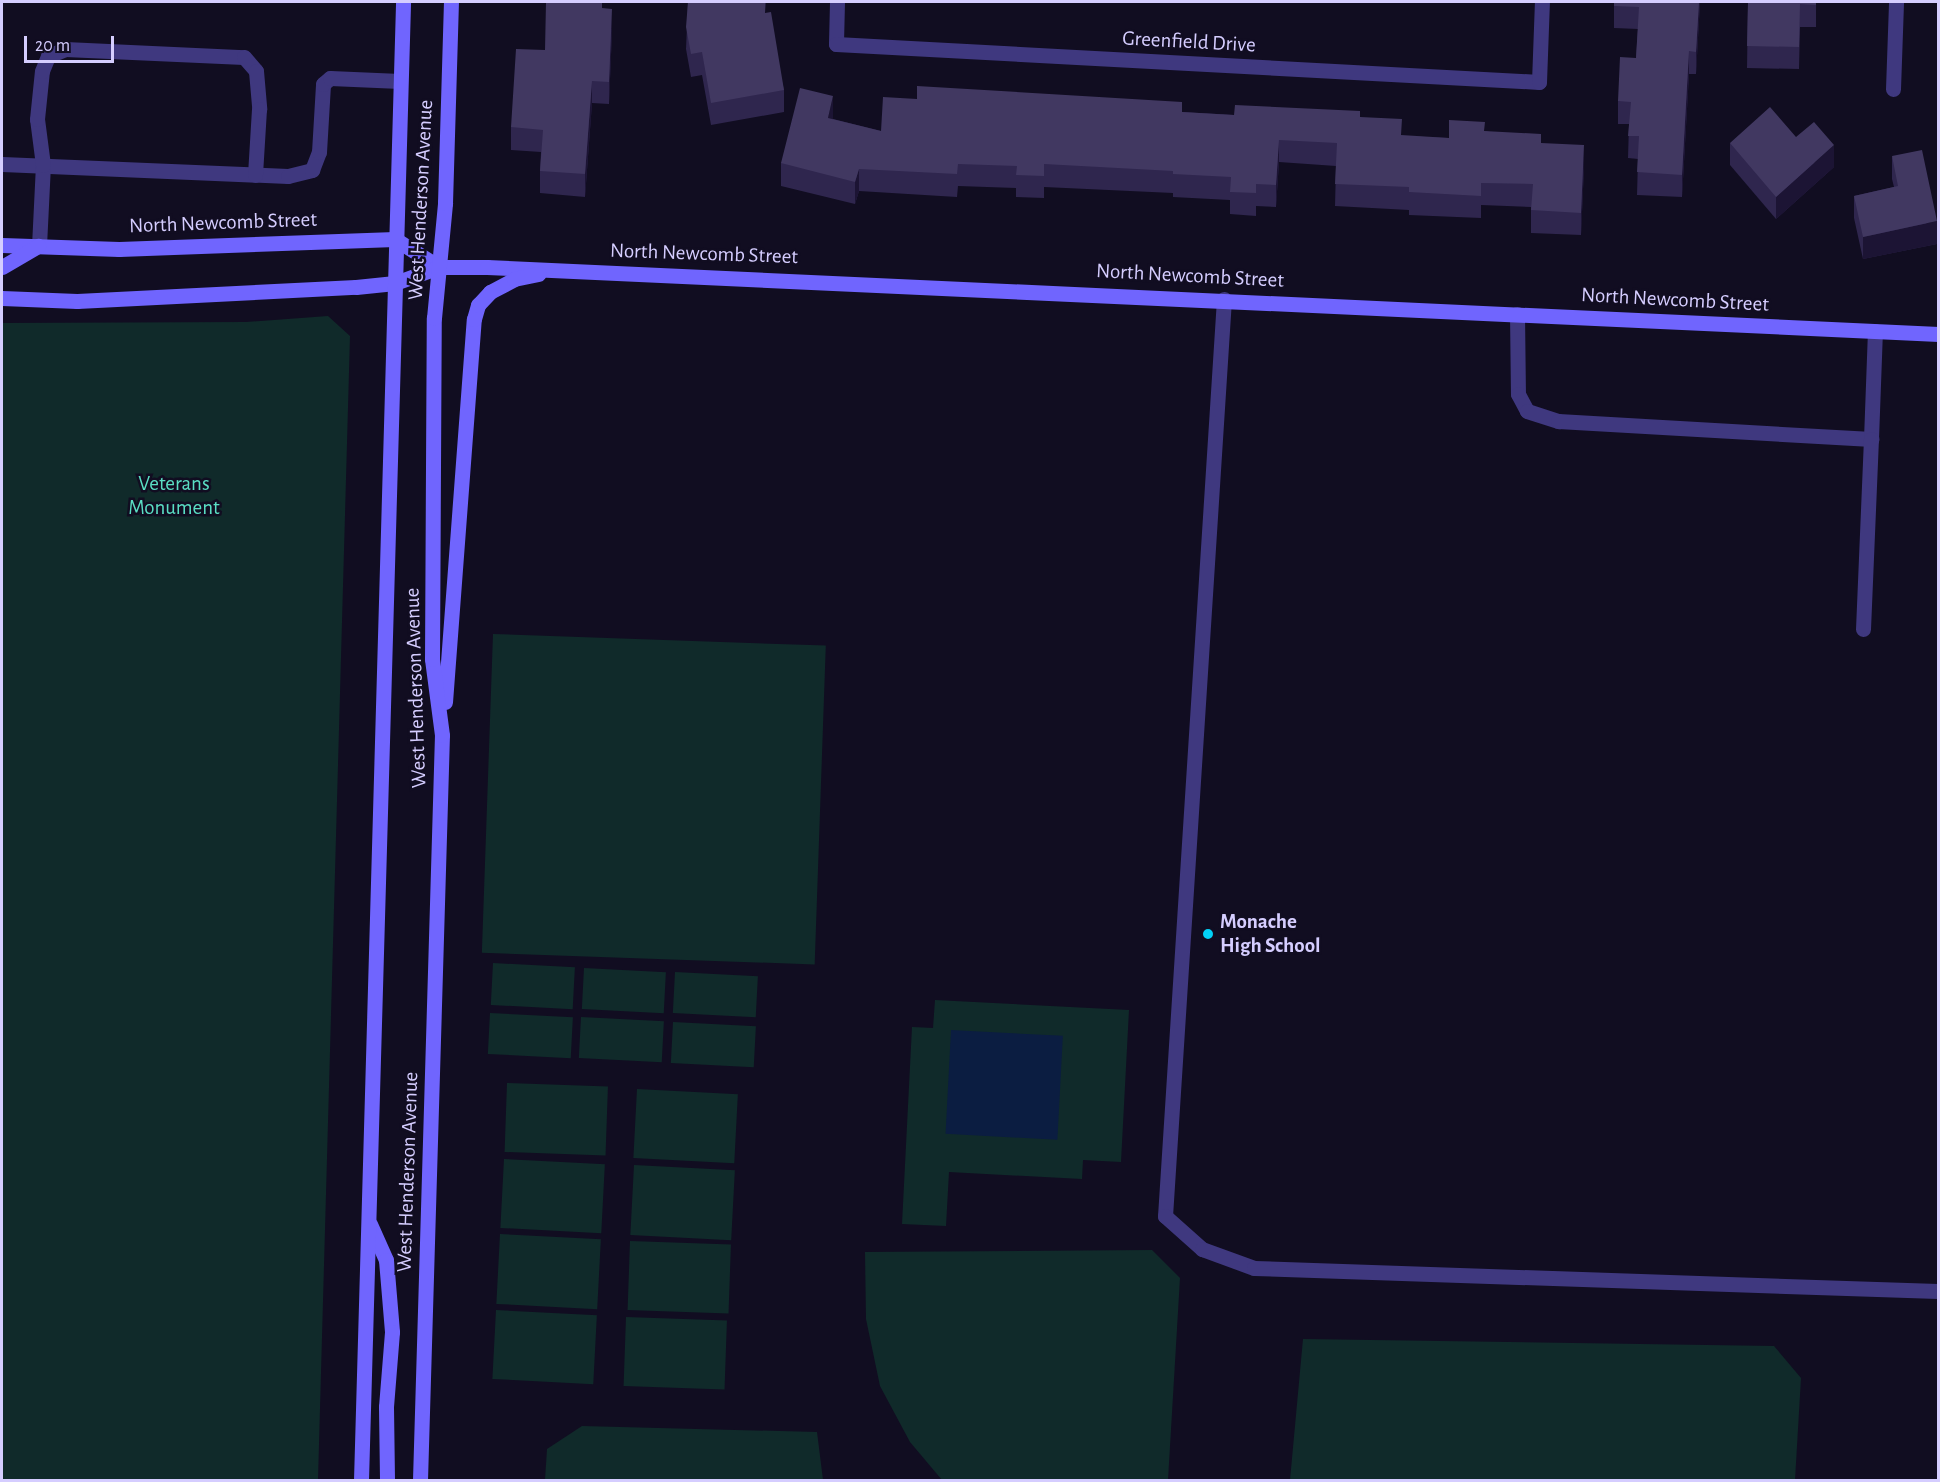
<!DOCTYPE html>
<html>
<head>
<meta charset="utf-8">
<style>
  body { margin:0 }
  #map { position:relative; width:1940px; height:1482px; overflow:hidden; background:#110d21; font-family:"Alegreya Sans",sans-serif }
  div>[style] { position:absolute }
  .green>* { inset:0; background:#102a2a; transform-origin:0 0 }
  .water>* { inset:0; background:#0b1d41; transform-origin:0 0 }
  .lane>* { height:15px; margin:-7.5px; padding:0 7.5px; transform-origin:7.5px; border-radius:7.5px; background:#3f387f }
  .street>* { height:15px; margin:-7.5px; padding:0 7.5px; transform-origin:7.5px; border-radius:7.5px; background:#3f387f }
  .secondary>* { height:15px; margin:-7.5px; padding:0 7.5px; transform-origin:7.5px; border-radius:7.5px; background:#7065fe }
  .wall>* { inset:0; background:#2f264e }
  .shaded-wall>* { inset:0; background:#1c1434 }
  .building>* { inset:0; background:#413861 }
  .dots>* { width:16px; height:16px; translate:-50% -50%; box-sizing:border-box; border:3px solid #110d21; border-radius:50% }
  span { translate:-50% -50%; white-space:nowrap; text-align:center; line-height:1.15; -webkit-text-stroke:5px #110d21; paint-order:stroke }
  .street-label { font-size:21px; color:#d5cdff }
  .park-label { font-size:21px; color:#5adec4 }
  .poi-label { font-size:21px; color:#d5cdff; font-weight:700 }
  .left { translate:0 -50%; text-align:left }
  .frame { position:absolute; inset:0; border:3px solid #d5cdff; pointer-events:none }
  .scale { position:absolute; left:24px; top:36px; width:90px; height:27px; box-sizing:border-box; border:3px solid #d5cdff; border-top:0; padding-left:8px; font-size:18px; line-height:21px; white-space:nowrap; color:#d5cdff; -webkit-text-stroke:4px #110d21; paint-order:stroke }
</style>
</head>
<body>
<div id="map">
  <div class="green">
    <div style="clip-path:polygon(328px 316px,350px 336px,318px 1480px,2px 1480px,2px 323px,246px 322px)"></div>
    <div style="left:493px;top:634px;width:333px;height:319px;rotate:2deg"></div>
    <div style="left:493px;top:963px;width:82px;height:42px;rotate:3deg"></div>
    <div style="left:584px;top:968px;width:82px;height:41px;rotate:3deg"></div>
    <div style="left:675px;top:972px;width:83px;height:41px;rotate:3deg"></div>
    <div style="clip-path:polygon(935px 1000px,1129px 1010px,1121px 1162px,1083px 1160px,1082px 1179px,949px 1172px,946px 1226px,902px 1224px,912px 1027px,933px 1028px)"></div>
    <div style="left:490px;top:1013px;width:83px;height:41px;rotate:3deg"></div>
    <div style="left:581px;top:1017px;width:83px;height:41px;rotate:3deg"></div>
    <div style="left:673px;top:1022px;width:83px;height:41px;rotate:3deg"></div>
    <div style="left:507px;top:1083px;width:101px;height:69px;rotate:2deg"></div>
    <div style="left:637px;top:1089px;width:101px;height:69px;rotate:3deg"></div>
    <div style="left:504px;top:1159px;width:101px;height:69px;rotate:3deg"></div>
    <div style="left:634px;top:1165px;width:101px;height:70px;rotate:3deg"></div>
    <div style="left:500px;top:1234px;width:101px;height:70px;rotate:3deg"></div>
    <div style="left:630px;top:1241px;width:101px;height:69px;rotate:2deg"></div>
    <div style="clip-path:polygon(1152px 1250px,1180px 1278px,1168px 1480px,942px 1480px,910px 1442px,880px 1386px,866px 1319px,865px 1252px)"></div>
    <div style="left:496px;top:1310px;width:101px;height:69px;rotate:3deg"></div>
    <div style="left:626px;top:1317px;width:101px;height:69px;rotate:2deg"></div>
    <div style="clip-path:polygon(1303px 1339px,1774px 1346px,1801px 1378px,1795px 1480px,1290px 1480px)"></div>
    <div style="clip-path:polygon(582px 1426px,817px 1432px,823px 1480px,545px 1480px,547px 1449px)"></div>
  </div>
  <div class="water">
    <div style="left:951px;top:1030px;width:112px;height:104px;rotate:3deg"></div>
  </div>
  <div class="lane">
    <div style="left:2px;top:164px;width:286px;rotate:2.4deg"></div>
    <div style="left:288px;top:176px;width:25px;rotate:-14deg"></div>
    <div style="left:312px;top:170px;width:19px;rotate:-69deg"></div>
    <div style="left:319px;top:152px;width:68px;rotate:-86.6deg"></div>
    <div style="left:323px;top:84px;width:9px;rotate:-41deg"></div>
    <div style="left:330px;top:78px;width:70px;rotate:2.5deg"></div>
    <div style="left:39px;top:246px;width:81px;rotate:-87.2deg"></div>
    <div style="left:43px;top:165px;width:46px;rotate:-97.4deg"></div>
    <div style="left:37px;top:119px;width:48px;rotate:-84.1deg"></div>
    <div style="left:42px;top:71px;width:16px;rotate:-68deg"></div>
    <div style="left:48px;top:56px;width:18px;rotate:-22deg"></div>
    <div style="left:65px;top:49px;width:179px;rotate:2.6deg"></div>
    <div style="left:244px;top:57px;width:18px;rotate:49deg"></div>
    <div style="left:256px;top:71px;width:38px;rotate:85deg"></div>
    <div style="left:259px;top:109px;width:66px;rotate:93.5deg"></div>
    <div style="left:1224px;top:299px;width:919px;rotate:93.68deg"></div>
    <div style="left:1165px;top:1216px;width:50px;rotate:41.7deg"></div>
    <div style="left:1202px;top:1249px;width:55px;rotate:20.1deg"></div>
    <div style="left:1254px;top:1268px;width:684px;rotate:1.93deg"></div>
    <div style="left:1517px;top:314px;width:80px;rotate:89.3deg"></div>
    <div style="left:1518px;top:394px;width:19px;rotate:62deg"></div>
    <div style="left:1527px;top:411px;width:33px;rotate:18deg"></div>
    <div style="left:1558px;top:421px;width:314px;rotate:3.3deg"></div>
    <div style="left:1871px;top:439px;width:108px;rotate:-87.9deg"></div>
    <div style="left:1863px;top:629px;width:190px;rotate:-87.6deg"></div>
  </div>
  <div class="street">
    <div style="left:837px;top:2px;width:42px;rotate:91.4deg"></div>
    <div style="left:836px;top:44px;width:704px;rotate:3.09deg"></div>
    <div style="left:1539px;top:82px;width:80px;rotate:-87.9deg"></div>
    <div style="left:1893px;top:89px;width:87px;rotate:-88deg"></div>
  </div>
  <div class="secondary">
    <div style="left:2px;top:245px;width:117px;rotate:2deg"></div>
    <div style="left:119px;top:249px;width:276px;rotate:-2.1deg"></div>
    <div style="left:395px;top:239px;width:52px;rotate:32.5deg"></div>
    <div style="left:2px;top:267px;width:42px;rotate:-30.3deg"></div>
    <div style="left:2px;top:298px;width:75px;rotate:2.3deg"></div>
    <div style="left:77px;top:301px;width:279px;rotate:-2.9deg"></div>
    <div style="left:356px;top:287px;width:39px;rotate:-6deg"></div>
    <div style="left:395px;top:283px;width:47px;rotate:-20deg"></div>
    <div style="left:439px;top:267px;width:48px"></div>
    <div style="left:487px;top:267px;width:1453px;rotate:2.64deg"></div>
    <div style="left:445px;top:702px;width:384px;rotate:-85.7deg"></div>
    <div style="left:474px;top:319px;width:15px;rotate:-74deg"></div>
    <div style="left:478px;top:305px;width:18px;rotate:-47deg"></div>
    <div style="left:490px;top:292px;width:27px;rotate:-28deg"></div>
    <div style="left:514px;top:279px;width:25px;rotate:-12deg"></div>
    <div style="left:370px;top:1224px;width:39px;rotate:66deg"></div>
    <div style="left:386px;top:1260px;width:72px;rotate:85.2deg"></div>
    <div style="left:392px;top:1332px;width:75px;rotate:94.6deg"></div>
    <div style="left:386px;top:1407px;width:73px;rotate:89.2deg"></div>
    <div style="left:361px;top:1480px;width:1479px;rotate:-88.37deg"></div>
    <div style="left:420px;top:1480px;width:745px;rotate:-88.31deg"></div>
    <div style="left:442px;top:735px;width:77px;rotate:-97.5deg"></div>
    <div style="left:432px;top:659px;width:341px;rotate:-89.7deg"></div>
    <div style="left:434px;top:318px;width:116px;rotate:-84.5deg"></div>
    <div style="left:445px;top:203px;width:201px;rotate:-88.3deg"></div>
  </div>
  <div class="wall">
    <div style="clip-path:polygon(688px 2px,766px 2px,765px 13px,784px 90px,784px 112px,711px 125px,702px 75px,691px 77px,686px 49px)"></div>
    <div style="clip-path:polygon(1614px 2px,1700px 2px,1696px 74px,1689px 74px,1682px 197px,1637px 195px,1638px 159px,1628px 158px,1629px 124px,1618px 124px,1618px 101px,1636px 58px,1638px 29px,1614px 28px)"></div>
    <div style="clip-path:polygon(1748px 2px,1816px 2px,1816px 27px,1800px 27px,1799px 69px,1747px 68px)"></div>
    <div style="clip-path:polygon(602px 8px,612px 31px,609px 104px,592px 103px,585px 197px,540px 193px,540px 171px,541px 152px,511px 150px,511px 127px,545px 50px)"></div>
    <div style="clip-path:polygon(1182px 112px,1234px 115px,1360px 117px,1402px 136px,1449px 138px,1485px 131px,1541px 143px,1584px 167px,1581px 235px,1531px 233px,1531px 207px,1481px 205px,1481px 218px,1409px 215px,1409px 210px,1335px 206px,1336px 166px,1279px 162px,1276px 207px,1256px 206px,1256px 216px,1230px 214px,1230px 200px,1173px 197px,1173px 193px,1044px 187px,1044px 198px,1016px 197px,1016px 188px,958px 186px,957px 197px,859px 191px,855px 204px,781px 186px,781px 163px,833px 119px,881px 131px)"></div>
    <div style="clip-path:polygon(1730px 143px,1834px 167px,1776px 219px,1730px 165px)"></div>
    <div style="clip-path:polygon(1892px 156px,1937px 244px,1863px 259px,1854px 218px,1854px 196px,1894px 187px,1892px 179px)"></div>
  </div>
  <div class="shaded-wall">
    <div style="clip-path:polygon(1699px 2px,1700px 2px,1696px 74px,1696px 52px)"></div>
    <div style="clip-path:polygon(612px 9px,612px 31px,609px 104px,609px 82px)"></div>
    <div style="clip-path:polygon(1689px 51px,1689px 74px,1682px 197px,1682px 175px)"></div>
    <div style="clip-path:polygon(592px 81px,592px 103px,585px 197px,585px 174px)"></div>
    <div style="clip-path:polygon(833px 96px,833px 119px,828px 140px,828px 118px)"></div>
    <div style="clip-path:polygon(1279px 140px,1279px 162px,1276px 207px,1276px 185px)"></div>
    <div style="clip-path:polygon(1584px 145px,1584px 167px,1581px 235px,1581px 213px)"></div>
    <div style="clip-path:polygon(1834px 145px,1834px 167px,1776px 219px,1776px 197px)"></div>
    <div style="clip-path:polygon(859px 169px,859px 191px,855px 204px,855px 182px)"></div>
    <div style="clip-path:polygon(1937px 221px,1937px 244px,1863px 259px,1863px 237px)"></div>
  </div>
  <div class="building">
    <div style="clip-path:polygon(546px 2px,602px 2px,602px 8px,612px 9px,609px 82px,592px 81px,585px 174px,540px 171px,543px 130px,511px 127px,516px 49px,545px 50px)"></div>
    <div style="clip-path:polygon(688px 2px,765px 2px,765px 13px,771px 12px,784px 90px,711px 103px,702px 52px,691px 54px,686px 27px)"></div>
    <div style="clip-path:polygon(1614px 2px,1699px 2px,1696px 52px,1689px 51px,1682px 175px,1637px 172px,1639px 136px,1628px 136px,1631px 102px,1618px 101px,1620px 57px,1636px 58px,1639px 7px,1614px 6px)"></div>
    <div style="clip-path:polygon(1748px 2px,1816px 2px,1816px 5px,1800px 4px,1799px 47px,1747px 46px)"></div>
    <div style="clip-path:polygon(917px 86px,1182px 102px,1182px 112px,1234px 115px,1235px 105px,1360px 111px,1360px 117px,1402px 119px,1401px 135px,1449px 138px,1449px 120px,1485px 122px,1484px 131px,1541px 134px,1541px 143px,1584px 145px,1581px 213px,1531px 210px,1533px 184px,1481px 183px,1481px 196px,1409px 192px,1409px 187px,1335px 184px,1337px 143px,1279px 140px,1276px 185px,1256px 184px,1256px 193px,1230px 192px,1231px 177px,1173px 174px,1173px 171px,1044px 164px,1044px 176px,1016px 175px,1017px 166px,958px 164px,957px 174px,859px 169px,855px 182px,781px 163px,800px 88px,833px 96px,828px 118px,881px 131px,883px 97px,917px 99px)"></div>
    <div style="clip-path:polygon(1770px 107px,1796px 137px,1814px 122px,1834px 145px,1776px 197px,1730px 143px)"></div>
    <div style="clip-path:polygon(1922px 150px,1937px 221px,1863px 237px,1854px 196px,1898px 186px,1892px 156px)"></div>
  </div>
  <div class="dots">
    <div style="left:1208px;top:934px;background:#02d1f6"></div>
  </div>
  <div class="street-label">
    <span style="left:1189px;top:42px;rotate:3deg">Greenfield Drive</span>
    <span style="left:421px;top:200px;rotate:-87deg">West Henderson Avenue</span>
    <span style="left:223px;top:223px;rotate:-2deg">North Newcomb Street</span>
    <span style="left:704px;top:254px;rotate:2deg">North Newcomb Street</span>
    <span style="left:1190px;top:276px;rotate:3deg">North Newcomb Street</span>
    <span style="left:1675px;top:300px;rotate:3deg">North Newcomb Street</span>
    <span style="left:416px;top:688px;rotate:-92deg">West Henderson Avenue</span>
    <span style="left:408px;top:1172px;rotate:-88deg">West Henderson Avenue</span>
  </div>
  <div class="park-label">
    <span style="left:174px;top:496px">Veterans<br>Monument</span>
  </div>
  <div class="poi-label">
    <span class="left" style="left:1220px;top:934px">Monache<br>High School</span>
  </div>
  <div class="frame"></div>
  <div class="scale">20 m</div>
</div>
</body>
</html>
